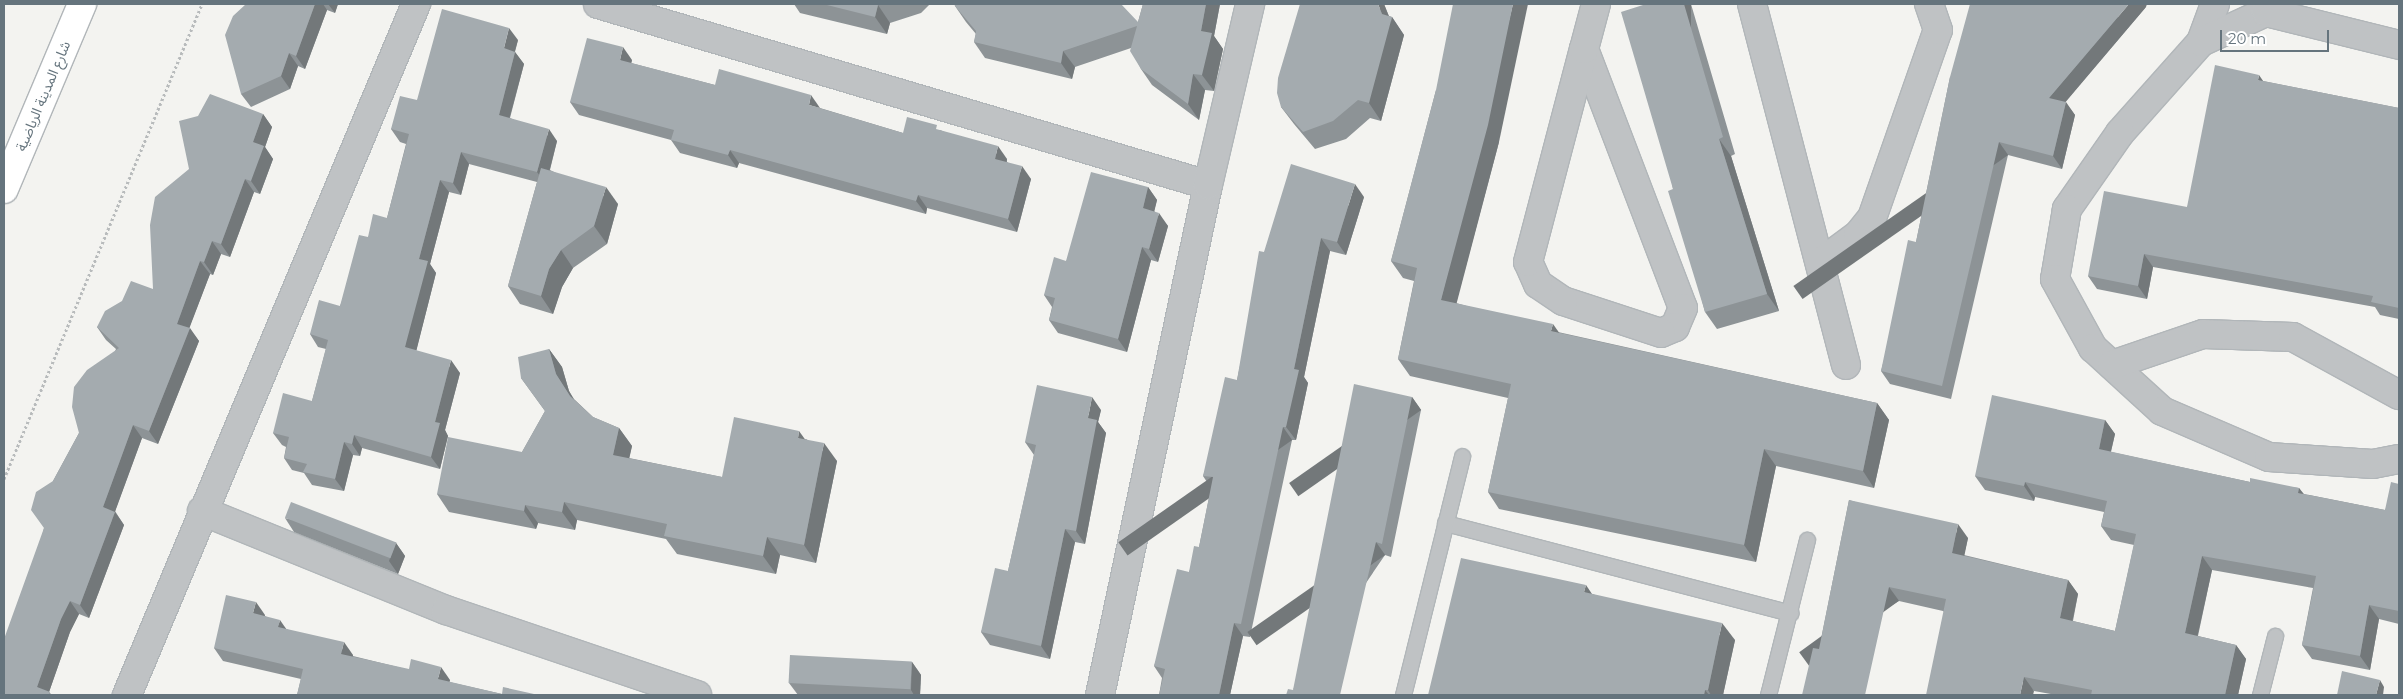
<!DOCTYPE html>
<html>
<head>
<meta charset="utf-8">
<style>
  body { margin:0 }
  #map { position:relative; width:2403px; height:699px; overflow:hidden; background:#f3f3f0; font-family:Montserrat,"Noto Sans Arabic",sans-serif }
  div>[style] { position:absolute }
  .path>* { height:3px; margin-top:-1.5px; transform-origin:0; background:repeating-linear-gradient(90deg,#b8bbbc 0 2.5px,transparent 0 5px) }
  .roads { filter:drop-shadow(1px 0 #b1b6b9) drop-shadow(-1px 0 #b1b6b9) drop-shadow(0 1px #b1b6b9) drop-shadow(0 -1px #b1b6b9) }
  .lane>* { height:15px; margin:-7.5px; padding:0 7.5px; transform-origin:7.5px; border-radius:7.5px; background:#bfc2c4 }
  .street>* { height:28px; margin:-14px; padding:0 14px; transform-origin:14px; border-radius:14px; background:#bfc2c4 }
  .secondary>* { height:28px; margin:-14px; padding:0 14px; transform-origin:14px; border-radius:14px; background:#fff }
  .wall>* { inset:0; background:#8d9396 }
  .shaded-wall>* { inset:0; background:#73787a; transform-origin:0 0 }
  .building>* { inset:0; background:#a4abaf; transform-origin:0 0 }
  span { translate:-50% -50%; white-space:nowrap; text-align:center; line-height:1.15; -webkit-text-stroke:5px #fff; paint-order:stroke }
  .street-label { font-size:14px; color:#65747d }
  .frame { position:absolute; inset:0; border:5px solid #65747d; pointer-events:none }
  .scale { position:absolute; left:2220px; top:30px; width:109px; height:22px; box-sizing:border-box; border:2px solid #65747d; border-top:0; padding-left:6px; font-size:15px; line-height:18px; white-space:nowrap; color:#65747d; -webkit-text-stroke:4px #fff; paint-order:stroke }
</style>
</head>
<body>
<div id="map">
  <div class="path">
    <div style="left:4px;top:479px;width:515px;rotate:-67.37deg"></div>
  </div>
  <div class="roads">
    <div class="lane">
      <div style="left:1445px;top:523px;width:357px;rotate:14.6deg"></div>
      <div style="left:1403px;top:695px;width:246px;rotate:-76.1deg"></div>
      <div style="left:1768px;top:695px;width:160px;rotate:-75.9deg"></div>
      <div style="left:2260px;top:695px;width:61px;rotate:-75.7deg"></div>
    </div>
    <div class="street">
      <div style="left:598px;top:4px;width:636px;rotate:16.53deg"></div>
      <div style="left:1752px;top:4px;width:373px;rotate:75.4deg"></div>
      <div style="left:2215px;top:4px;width:40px;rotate:110.2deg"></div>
      <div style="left:2201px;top:42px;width:122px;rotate:131.7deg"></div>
      <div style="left:2120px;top:133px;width:93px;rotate:124.9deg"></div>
      <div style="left:2067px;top:209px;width:71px;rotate:99.7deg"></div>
      <div style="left:2055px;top:279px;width:79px;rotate:61.2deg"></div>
      <div style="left:2093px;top:348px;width:93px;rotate:42.4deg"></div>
      <div style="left:2162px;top:411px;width:116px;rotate:23.3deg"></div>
      <div style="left:2269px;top:457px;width:104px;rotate:3.9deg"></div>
      <div style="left:2373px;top:464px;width:26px;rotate:-11deg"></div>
      <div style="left:2201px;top:42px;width:72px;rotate:-24.8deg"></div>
      <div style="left:2266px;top:12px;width:137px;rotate:13.9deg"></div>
      <div style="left:1584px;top:49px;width:277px;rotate:69.1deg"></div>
      <div style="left:1683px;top:308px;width:21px;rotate:113deg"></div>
      <div style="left:1675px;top:327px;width:15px;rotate:157deg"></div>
      <div style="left:1661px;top:333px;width:103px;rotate:-161.9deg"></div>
      <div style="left:1563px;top:301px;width:30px;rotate:-146deg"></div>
      <div style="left:1538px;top:284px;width:24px;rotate:-114deg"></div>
      <div style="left:1528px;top:262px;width:220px;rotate:-75.3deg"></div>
      <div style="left:1584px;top:49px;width:47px;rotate:-75.1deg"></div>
      <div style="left:1820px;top:263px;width:47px;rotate:-36.4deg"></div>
      <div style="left:1858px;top:235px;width:22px;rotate:-51deg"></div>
      <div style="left:1872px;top:218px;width:199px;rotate:-70.7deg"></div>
      <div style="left:1938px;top:30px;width:28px;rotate:-109deg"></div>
      <div style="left:2112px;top:365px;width:96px;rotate:-18.8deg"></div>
      <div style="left:2203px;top:334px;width:90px;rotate:1.9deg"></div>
      <div style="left:2293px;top:337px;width:121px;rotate:28.7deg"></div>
      <div style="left:202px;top:511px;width:263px;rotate:22.1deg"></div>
      <div style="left:446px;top:610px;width:265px;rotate:18.7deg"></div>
      <div style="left:127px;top:695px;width:749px;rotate:-67.3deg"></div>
      <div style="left:1100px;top:695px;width:521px;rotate:-78.04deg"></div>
      <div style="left:1208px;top:185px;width:186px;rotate:-76.9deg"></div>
    </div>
    <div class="secondary">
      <div style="left:4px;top:189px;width:201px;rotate:-67.1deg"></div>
    </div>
  </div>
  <div class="wall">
    <div style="clip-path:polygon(246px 4px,338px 4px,335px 13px,327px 10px,305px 69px,298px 66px,290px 89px,251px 107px,241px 94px)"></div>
    <div style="clip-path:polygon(794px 4px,930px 4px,921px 13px,890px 23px,887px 34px,800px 13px)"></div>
    <div style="clip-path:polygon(1143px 4px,1220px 4px,1214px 36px,1223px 49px,1214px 91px,1205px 90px,1199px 120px,1152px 85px,1141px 69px,1131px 48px,1075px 67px,1072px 79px,985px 58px,974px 42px,976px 34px,966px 22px,955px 6px,1138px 22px)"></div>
    <div style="clip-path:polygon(1384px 4px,1389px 16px,1392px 17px,1404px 35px,1381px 121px,1370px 118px,1346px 139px,1315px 149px,1294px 124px,1281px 107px)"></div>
    <div style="clip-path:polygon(1643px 4px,1691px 4px,1735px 154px,1731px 156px,1779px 311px,1717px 329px,1705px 312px,1673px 189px)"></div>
    <div style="clip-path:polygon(2146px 7px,2065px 102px,2075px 115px,2062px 169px,2008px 155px,1951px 399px,1890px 384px,1881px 371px,1916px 242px,1950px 77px)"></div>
    <div style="clip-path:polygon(518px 40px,515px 52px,524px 64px,510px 118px,557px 141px,550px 170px,618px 204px,607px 244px,573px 268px,562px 287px,553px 314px,520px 304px,508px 286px,537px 182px,469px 164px,461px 195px,449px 192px,430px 264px,436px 273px,416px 351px,460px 373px,445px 430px,448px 436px,440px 469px,362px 448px,360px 456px,353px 455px,344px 491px,312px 485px,304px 473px,292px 470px,284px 458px,286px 447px,282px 445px,273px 433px,312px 401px,326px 349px,318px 347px,310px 334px,340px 306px,368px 237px,387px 218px,406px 144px,400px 142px,391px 129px,417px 100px)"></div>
    <div style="clip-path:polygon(632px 60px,631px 63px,715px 85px,820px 108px,903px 133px,940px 130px,1007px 159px,1007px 162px,1031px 179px,1017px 232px,927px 208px,926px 214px,739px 163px,737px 168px,680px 153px,671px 140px,579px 115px,570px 102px)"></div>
    <div style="clip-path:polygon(2263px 81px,2399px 108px,2399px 319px,2380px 315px,2375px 307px,2153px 267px,2147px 299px,2097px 289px,2088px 276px,2187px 207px)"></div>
    <div style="clip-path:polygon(1436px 90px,1499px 142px,1456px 303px,1558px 332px,1877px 403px,1889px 420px,1874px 488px,1776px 466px,1756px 562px,1499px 509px,1488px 492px,1508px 398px,1410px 376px,1398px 359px,1414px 281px,1403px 278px,1391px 261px)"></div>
    <div style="clip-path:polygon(263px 114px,272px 127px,265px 147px,273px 159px,260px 194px,254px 192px,230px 257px,221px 254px,213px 275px,210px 274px,189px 328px,199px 341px,158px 444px,142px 438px,115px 511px,124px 525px,89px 618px,79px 614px,70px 632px,49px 692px,52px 695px,4px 695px,44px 528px,53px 481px,79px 433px,116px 349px,106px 340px,97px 327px,153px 289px)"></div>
    <div style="clip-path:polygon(1148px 187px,1157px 200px,1154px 211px,1168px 226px,1158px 262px,1151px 260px,1127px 352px,1058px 333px,1049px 320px,1052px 307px,1044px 295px,1066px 261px)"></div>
    <div style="clip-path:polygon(1364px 197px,1346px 255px,1330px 251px,1304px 377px,1308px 383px,1296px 440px,1292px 440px,1250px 637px,1243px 636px,1230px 695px,1159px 695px,1162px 678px,1154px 666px,1189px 572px,1199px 547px,1211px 488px,1203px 476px,1237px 380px,1264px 252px)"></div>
    <div style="clip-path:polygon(549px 349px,562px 367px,569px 391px,574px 399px,593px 417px,619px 428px,632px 446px,629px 458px,722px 477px,806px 439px,837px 461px,816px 563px,780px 555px,776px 574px,677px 554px,666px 539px,577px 520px,575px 530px,538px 523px,536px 529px,449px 512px,437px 494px,522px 452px,545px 411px,521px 378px)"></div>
    <div style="clip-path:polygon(1412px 397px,1421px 410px,1391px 557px,1385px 555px,1293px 690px)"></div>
    <div style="clip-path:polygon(1101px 410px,1098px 422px,1106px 433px,1085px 544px,1075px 542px,1050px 659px,990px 645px,981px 632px,1008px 571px,1034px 455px,1025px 442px)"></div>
    <div style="clip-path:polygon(2105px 420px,2115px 434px,2111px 452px,2250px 482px,2299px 488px,2304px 494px,2385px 510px,2399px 484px,2399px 624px,2379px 619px,2370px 670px,2312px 659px,2302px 645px,2313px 588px,2212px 570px,2198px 636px,2236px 645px,2246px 659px,2238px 695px,2056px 695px,2034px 691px,1943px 611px,1899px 601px,1819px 649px,1849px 500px,1968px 538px,1964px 555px,2068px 580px,2078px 594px,2073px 621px,2115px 631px,2134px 545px,2111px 540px,2101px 526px,2104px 512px,2035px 497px,2034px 501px,1985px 490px,1975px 476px)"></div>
    <div style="clip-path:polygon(285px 518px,396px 543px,405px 556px,398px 574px,294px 532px)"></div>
    <div style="clip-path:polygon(1592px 594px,1735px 640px,1723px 695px,1428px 695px)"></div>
    <div style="clip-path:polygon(265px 615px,265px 616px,286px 629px,353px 655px,353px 656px,450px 680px,449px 682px,502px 694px,534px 694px,535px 695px,297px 695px,301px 679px,223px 661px,214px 648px)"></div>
    <div style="clip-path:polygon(912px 662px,921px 675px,920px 695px,798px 695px,789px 683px)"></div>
  </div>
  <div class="shaded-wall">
    <div style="clip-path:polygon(315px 4px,323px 4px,327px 10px,305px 69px,296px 56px)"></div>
    <div style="clip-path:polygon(328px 4px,338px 4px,335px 13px)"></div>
    <div style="clip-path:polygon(1206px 4px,1220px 4px,1214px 36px,1223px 49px,1214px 91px,1202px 75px,1201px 31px)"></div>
    <div style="clip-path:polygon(1378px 4px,1384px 4px,1391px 22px,1392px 17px,1404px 35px,1381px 121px,1369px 103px,1382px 14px)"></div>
    <div style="clip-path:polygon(1513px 4px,1528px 4px,1499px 142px,1453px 317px,1441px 300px)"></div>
    <div style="left:1684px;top:4px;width:7px;height:139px"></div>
    <div style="clip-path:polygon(2129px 4px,2147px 4px,2146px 7px,2058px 111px,2049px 98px)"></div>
    <div style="clip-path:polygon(878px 5px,890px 23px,887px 34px,875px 17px)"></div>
    <div style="clip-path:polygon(509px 28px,518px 40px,512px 61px,504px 48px)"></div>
    <div style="clip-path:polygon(623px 47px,632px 60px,629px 73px,620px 60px)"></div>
    <div style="clip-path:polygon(1063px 51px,1075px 67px,1072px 79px,1061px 63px)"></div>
    <div style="clip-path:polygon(515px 52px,524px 64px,507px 127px,499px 115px)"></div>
    <div style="clip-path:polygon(289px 53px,298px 66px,290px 89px,281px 76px)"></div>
    <div style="clip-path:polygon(1193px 74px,1205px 90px,1199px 120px,1188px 104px)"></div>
    <div style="clip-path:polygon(2259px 75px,2268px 88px,2258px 80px)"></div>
    <div style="clip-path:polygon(811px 95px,820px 108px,809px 105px)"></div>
    <div style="clip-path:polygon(2066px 102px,2075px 115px,2062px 169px,2053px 156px)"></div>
    <div style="clip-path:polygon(263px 114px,272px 127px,265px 147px,273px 159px,260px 194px,251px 181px,253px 142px)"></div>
    <div style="clip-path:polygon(549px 129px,557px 141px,546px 184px,537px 172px)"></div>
    <div style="clip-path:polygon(1719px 139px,1731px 156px,1779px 311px,1767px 294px)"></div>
    <div style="left:1999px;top:142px;width:16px;height:251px;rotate:55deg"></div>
    <div style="clip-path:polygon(998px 146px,1007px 159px,1004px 172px,995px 159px)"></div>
    <div style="clip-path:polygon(730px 150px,739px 163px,737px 168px,728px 155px)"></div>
    <div style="clip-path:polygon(461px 152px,469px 164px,461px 195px,453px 183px)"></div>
    <div style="clip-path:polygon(1022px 166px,1031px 179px,1017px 232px,1008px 219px)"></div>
    <div style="clip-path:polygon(245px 179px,254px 192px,230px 257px,221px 244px)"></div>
    <div style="clip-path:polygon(440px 180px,449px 192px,430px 264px,436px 273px,414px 360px,405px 347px,419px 259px)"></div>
    <div style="clip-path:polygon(1355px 184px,1364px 197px,1346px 255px,1337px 242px)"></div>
    <div style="clip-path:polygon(606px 187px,618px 204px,607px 244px,594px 226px)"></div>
    <div style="clip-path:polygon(1148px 187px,1157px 200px,1152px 221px,1143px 208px)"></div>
    <div style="clip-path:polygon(918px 195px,927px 208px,926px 214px,916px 201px)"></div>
    <div style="clip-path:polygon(1159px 213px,1168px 226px,1158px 262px,1149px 249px)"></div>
    <div style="clip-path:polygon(1321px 238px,1330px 251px,1304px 377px,1308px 383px,1296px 440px,1286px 427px,1294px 369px)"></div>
    <div style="clip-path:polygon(212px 241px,221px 254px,213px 275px,204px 262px)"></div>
    <div style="clip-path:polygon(1142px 247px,1151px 260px,1127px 352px,1118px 339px)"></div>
    <div style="clip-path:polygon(561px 250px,573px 268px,562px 287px,553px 314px,541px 296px,549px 269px)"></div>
    <div style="clip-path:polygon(2144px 254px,2153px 267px,2147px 299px,2138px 286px)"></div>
    <div style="clip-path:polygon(200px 261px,210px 274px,186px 337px,177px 324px)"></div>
    <div style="clip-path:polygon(1553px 324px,1565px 341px,1551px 331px)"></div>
    <div style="clip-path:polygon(190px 328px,199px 341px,158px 444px,149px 431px)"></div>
    <div style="clip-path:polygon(549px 349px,562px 367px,569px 391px,582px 414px,570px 396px,556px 374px)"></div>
    <div style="clip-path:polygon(451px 360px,460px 373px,445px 430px,448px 436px,440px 469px,431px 457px,435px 422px)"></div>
    <div style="clip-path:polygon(1092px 397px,1101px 410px,1098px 422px,1106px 433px,1085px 544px,1076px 531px,1088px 418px)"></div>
    <div style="left:1412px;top:397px;width:16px;height:150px;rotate:55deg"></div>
    <div style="clip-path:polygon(1877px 403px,1889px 420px,1874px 488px,1863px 471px)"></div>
    <div style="clip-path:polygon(2105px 420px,2115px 434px,2108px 463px,2099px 449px)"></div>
    <div style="clip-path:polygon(133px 425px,142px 438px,112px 520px,103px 507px)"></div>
    <div style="left:1283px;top:427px;width:16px;height:201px;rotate:55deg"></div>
    <div style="clip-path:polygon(619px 428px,632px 446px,626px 473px,613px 455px)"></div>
    <div style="clip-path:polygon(799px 431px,812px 449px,798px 438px)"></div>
    <div style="clip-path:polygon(354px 435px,362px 448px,360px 456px,352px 444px)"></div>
    <div style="clip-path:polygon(344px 442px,353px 455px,344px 491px,335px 479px)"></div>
    <div style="clip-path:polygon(824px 443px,837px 461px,816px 563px,804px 545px)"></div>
    <div style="clip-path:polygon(1764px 449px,1776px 466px,1756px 562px,1744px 545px)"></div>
    <div style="clip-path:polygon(2025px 482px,2035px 497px,2034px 501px,2024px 486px)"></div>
    <div style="clip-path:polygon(2299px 488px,2309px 502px,2298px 493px)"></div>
    <div style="clip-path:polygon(564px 502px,577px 520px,575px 530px,562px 512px)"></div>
    <div style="clip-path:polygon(525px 505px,538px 523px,536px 529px,524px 511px)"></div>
    <div style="clip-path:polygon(115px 512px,124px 525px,89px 618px,80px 605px)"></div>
    <div style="clip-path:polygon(1958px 524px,1968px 538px,1962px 567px,1952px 553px)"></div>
    <div style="clip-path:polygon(1065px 529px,1075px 542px,1050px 659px,1041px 646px)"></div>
    <div style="clip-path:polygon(767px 537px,780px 555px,776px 574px,763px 556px)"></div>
    <div style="left:1376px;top:542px;width:16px;height:157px;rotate:55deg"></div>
    <div style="clip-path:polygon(396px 543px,405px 556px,398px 574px,389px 561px)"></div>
    <div style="clip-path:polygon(2202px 556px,2212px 570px,2195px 647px,2185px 633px)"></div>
    <div style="clip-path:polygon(2068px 580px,2078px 594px,2070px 632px,2060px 618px)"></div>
    <div style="clip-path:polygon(1586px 585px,1598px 603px,1584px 592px)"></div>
    <div style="left:1889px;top:587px;width:17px;height:111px;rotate:54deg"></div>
    <div style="clip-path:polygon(70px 601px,79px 614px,70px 632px,48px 695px,37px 687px,61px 619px)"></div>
    <div style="clip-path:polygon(256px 602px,265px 615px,262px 626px,253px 613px)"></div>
    <div style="clip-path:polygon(2369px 605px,2379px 619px,2370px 670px,2360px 656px)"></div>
    <div style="clip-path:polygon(280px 620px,289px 633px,278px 627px)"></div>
    <div style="clip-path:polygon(1234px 623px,1243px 636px,1230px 695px,1219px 695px)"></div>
    <div style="clip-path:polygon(1722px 623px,1735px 640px,1723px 695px,1711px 695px,1708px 690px)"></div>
    <div style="clip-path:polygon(344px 642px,353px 655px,350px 667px,341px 654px)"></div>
    <div style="clip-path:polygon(2236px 645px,2246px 659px,2238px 695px,2225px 695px)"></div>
    <div style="clip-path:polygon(912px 662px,921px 675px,920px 695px,914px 695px,911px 690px)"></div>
    <div style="clip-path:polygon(441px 667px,450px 680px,447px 692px,438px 679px)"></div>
    <div style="clip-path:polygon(2024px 677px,2034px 691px,2033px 695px,2020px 695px)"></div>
    <div style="clip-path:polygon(2380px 680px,2384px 687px,2383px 695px,2376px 695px)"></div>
    <div style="clip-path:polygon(1705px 690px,1709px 695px,1704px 695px)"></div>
  </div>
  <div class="building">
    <div style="clip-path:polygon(246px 4px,315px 4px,296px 56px,289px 53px,281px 76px,241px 94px,225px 35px,233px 16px)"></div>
    <div style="clip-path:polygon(823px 4px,882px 4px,878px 5px,875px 17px)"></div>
    <div style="clip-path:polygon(954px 4px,1121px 4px,1138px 22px,1143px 4px,1206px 4px,1201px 31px,1212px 33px,1202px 75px,1193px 74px,1188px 104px,1141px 69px,1130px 51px,1137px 26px,1063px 51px,1061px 63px,974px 42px,976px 31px,955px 6px)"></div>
    <div style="clip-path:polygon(1300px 4px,1378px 4px,1382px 14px,1392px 17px,1369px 103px,1358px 100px,1333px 121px,1303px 132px,1281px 107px,1277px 93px,1278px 78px)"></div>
    <div style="clip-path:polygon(1453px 4px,1513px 4px,1488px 125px,1441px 300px,1553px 324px,1551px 331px,1877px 403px,1863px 471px,1764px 449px,1744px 545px,1488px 492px,1511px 384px,1398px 359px,1417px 268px,1391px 261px,1436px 90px)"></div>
    <div style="clip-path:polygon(1643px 4px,1684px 4px,1723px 137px,1719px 139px,1767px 294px,1705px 312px,1668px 191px,1673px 189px,1621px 12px,1643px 5px)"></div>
    <div style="clip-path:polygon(1970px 4px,2129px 4px,2049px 98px,2066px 102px,2053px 156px,1999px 142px,1942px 386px,1881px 371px,1908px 240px,1916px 242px,1950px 77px)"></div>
    <div style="clip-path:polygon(442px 9px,509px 28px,504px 48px,515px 52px,499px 115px,549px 129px,537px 172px,461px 152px,453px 183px,440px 180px,419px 259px,428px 261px,405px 347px,451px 360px,435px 422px,440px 423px,431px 457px,354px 435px,352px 444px,344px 442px,335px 479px,303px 472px,307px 464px,284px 458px,289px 437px,273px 433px,283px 393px,312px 401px,328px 340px,310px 334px,319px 300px,340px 306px,359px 235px,368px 237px,373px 214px,387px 218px,409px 134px,391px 129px,400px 96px,417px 100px)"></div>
    <div style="clip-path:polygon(587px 38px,623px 47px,620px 60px,715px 85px,719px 69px,811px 95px,809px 105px,903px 133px,907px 117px,937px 125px,936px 129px,998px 146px,995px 159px,1022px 166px,1008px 219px,918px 195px,916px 201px,730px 150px,728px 155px,671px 140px,674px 130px,570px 102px)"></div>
    <div style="clip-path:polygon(2215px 65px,2259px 75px,2258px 80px,2399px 108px,2399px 308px,2371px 302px,2373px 296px,2144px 254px,2138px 286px,2088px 276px,2104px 191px,2187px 207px)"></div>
    <div style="clip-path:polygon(210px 94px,263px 114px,253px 142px,264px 146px,251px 181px,245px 179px,221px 244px,212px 241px,204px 262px,200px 261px,177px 324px,190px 328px,149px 431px,133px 425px,103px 507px,115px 512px,80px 605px,70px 601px,61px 619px,37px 687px,50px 692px,49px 695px,4px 695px,4px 639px,44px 528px,31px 510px,36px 492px,53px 481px,79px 433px,72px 407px,74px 387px,87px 370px,119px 348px,97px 327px,105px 311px,122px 301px,131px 281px,153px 289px,150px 225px,155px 197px,189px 169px,179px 121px,198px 116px)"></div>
    <div style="clip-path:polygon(1291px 164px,1355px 184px,1337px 242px,1321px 238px,1294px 369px,1299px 370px,1286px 427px,1283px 427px,1241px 624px,1234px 623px,1219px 695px,1159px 695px,1165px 669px,1154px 666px,1177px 569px,1189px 572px,1194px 546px,1199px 547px,1213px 477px,1203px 476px,1225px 377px,1237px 380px,1259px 251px,1264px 252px)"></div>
    <div style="clip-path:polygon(541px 168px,606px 187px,594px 226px,561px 250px,549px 269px,541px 296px,508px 286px)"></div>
    <div style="clip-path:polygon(1091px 172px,1148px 187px,1143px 208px,1159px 213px,1149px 249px,1142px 247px,1118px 339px,1049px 320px,1055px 298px,1044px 295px,1054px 257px,1066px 261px)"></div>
    <div style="clip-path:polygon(549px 349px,556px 374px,570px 396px,593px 417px,619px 428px,613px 455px,722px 477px,734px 417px,799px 431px,798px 438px,824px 443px,804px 545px,767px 537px,763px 556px,664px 536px,667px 524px,564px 502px,562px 512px,525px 505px,524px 511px,437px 494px,448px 437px,522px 452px,545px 411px,521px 378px,518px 357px)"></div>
    <div style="clip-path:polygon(1354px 384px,1412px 397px,1382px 544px,1376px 542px,1340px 695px,1286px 695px,1288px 689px,1293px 690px)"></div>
    <div style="clip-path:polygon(1037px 385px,1092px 397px,1088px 418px,1097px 420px,1076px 531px,1065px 529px,1041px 646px,981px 632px,995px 568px,1008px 571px,1036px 445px,1025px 442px)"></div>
    <div style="clip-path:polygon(1992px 395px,2105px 420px,2099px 449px,2250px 482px,2250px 478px,2299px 488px,2298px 493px,2385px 510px,2391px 482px,2399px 484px,2399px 611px,2369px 605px,2360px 656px,2302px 645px,2316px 576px,2202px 556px,2185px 633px,2236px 645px,2225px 695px,2091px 695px,2092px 690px,2024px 677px,2020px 695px,1926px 695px,1946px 599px,1889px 587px,1865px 695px,1802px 695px,1813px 648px,1819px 649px,1849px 500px,1958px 524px,1952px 553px,2068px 580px,2060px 618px,2115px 631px,2136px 534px,2101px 526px,2107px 501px,2025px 482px,2024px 486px,1975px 476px)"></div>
    <div style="left:291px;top:502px;width:113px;height:17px;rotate:21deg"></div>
    <div style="clip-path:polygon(1461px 558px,1586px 585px,1584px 592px,1722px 623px,1708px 690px,1705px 690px,1704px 695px,1428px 695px)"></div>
    <div style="clip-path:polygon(226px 595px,256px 602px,253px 613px,280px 620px,278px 627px,344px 642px,341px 654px,409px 669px,411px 659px,441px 667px,438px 679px,502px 694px,503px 687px,534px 694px,534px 695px,297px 695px,303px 669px,214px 648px)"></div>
    <div style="left:790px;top:655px;width:122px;height:28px;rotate:3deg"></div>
    <div style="clip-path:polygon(2342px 671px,2380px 680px,2376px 695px,2337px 695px)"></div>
  </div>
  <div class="street-label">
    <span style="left:43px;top:96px;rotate:-67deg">شارع المدينة الرياضية</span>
  </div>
  <div class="frame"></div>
  <div class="scale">20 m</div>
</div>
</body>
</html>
